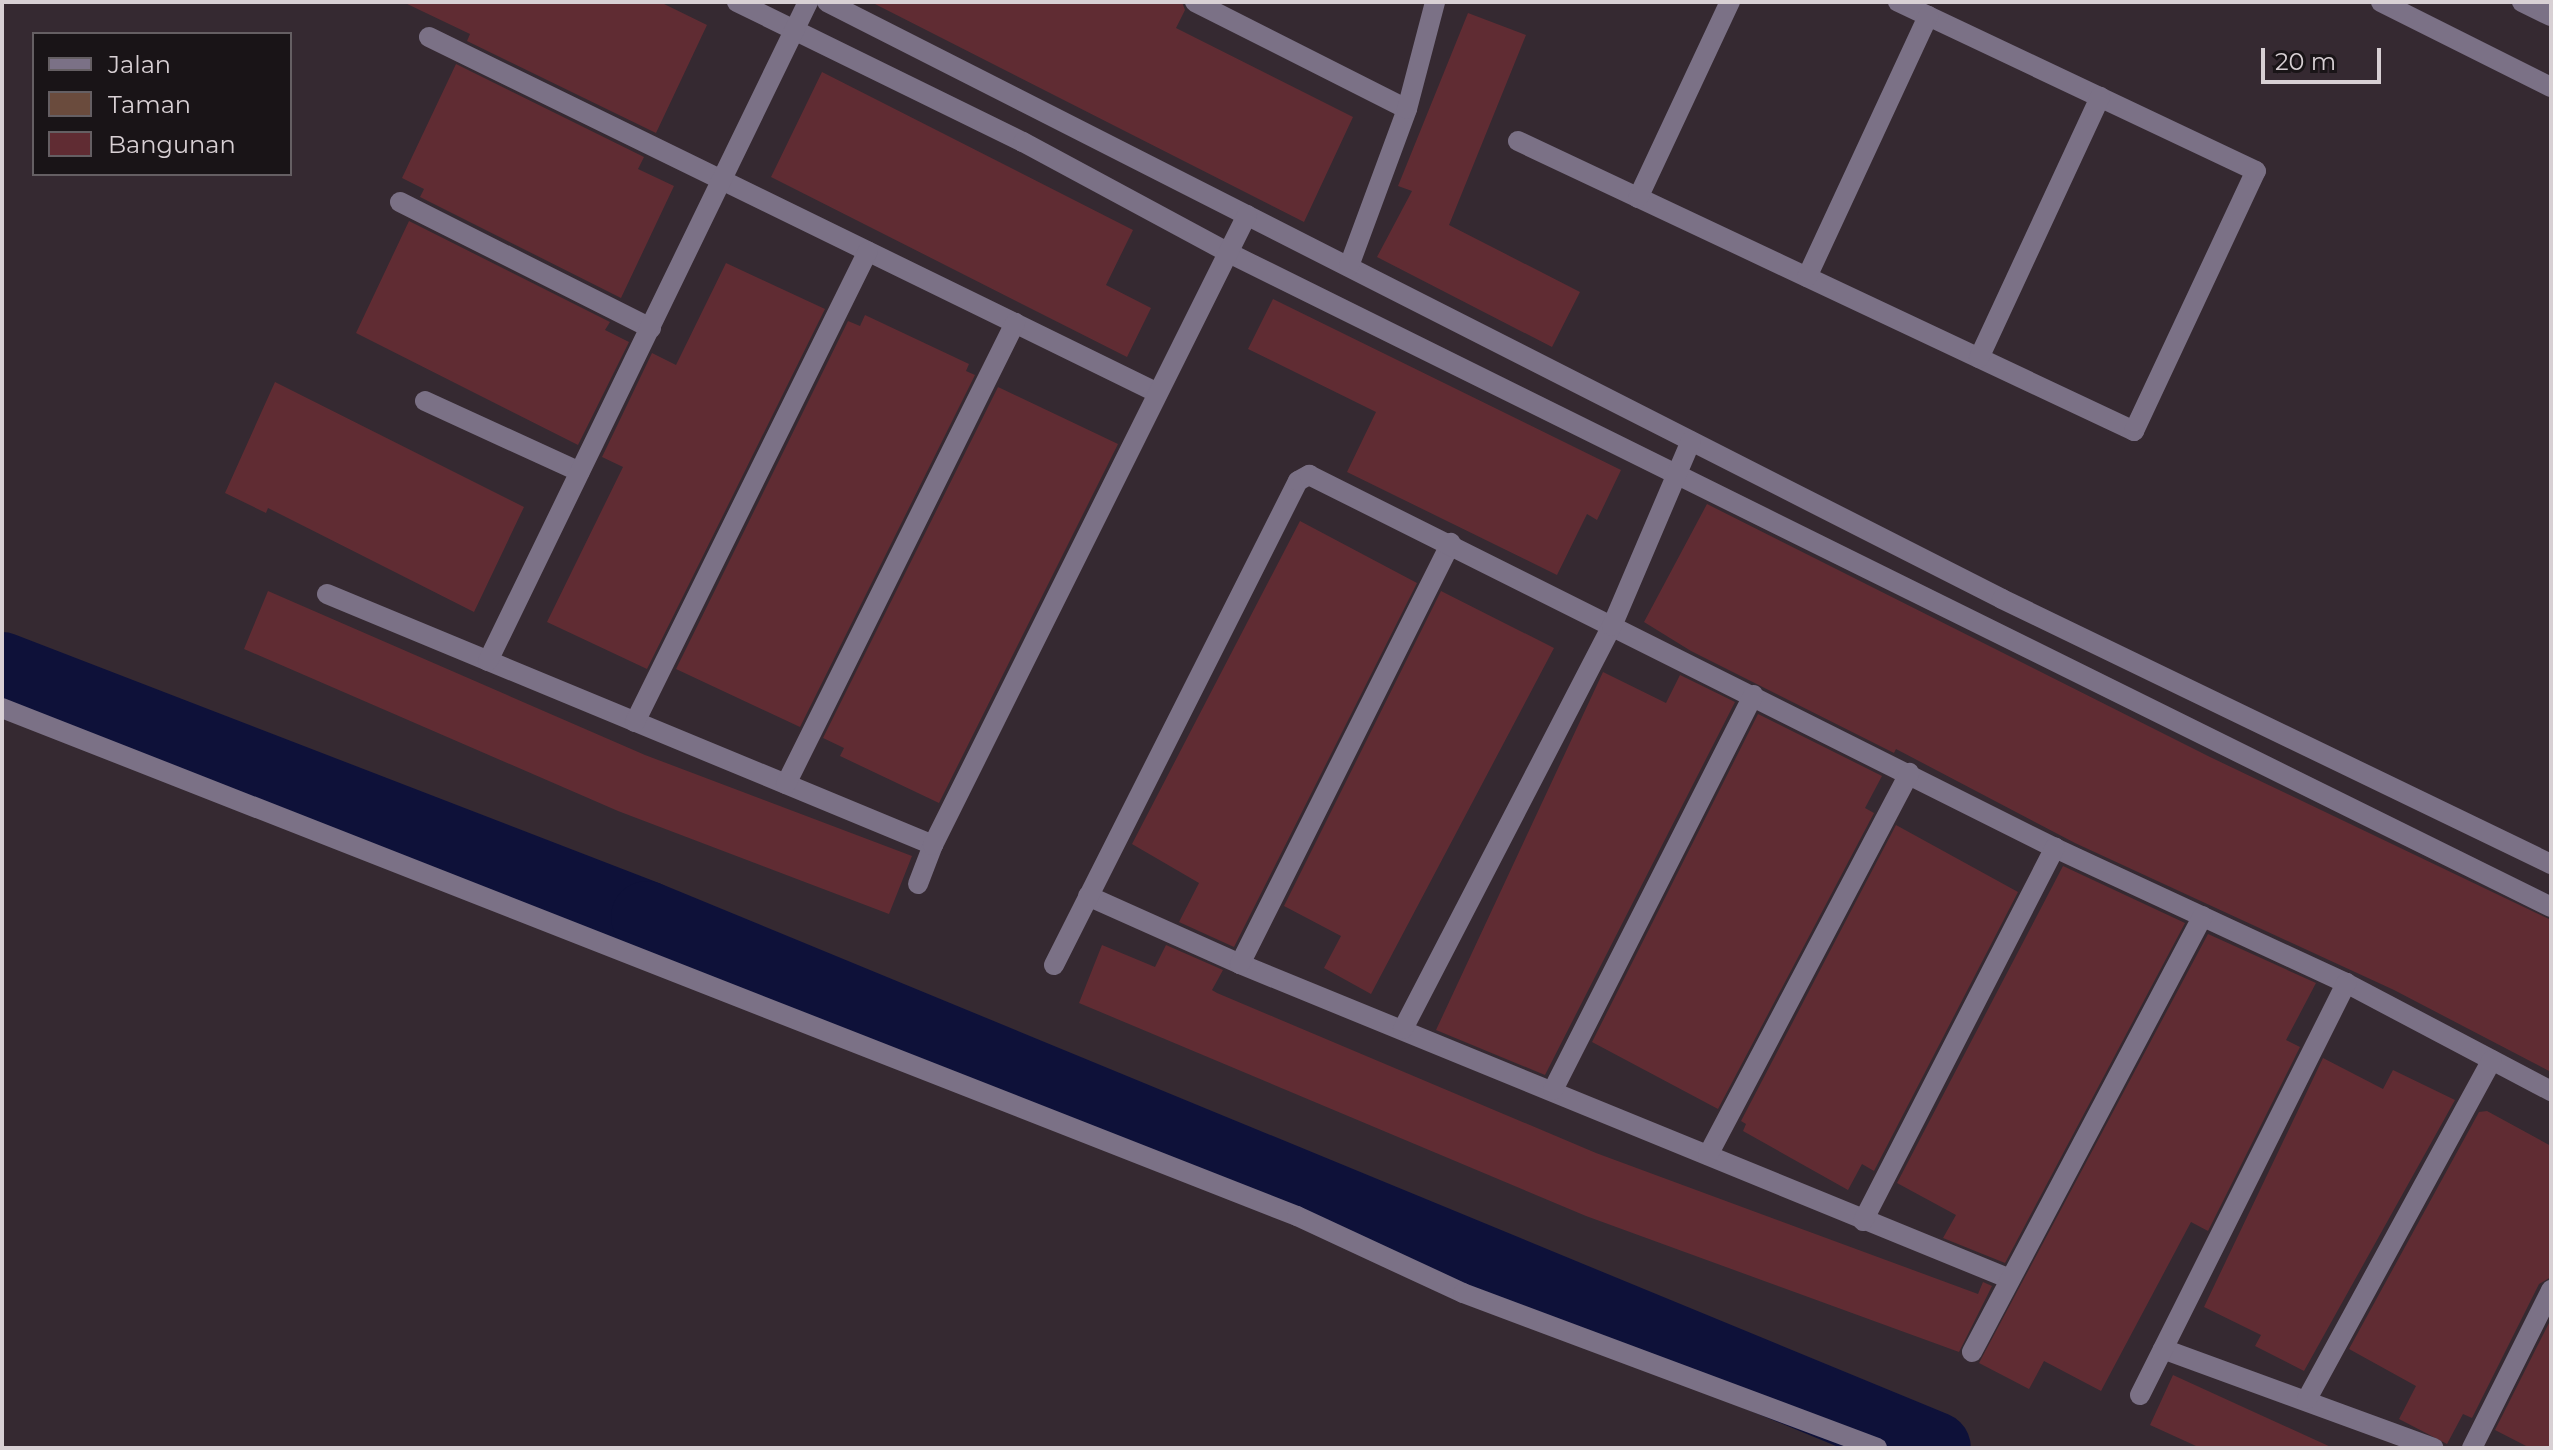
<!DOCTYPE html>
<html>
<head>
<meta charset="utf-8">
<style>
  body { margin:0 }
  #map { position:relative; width:2553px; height:1450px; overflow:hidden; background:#352931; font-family:Montserrat,sans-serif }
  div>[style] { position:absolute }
  .green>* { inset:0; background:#6a4b3d }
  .river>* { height:72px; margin:-36px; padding:0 36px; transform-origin:36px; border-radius:36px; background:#0e1139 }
  .building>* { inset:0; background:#602c33 }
  .minor>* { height:20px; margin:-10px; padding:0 10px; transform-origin:10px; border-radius:10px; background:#7b7186 }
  span { translate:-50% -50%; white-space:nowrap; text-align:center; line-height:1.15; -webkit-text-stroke:6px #191417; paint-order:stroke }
  .frame { position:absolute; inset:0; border:4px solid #d8d0d4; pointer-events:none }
  .legend { position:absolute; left:32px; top:32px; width:260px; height:144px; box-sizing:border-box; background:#191417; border:2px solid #655f63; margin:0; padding:10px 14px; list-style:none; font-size:24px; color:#d8d0d4 }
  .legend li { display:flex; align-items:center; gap:16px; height:40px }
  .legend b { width:40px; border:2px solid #655f63 }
  .scale { position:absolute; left:2261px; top:48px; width:120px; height:36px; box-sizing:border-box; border:4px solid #d8d0d4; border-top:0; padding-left:10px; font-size:24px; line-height:28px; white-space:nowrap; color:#d8d0d4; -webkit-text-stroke:6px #191417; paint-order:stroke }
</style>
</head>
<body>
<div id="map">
  <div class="green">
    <div style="clip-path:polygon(2px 666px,898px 1022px,1935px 1448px,1877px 1448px,2px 705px)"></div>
  </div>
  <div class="river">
    <div style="left:2px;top:668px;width:691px;rotate:21.11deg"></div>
    <div style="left:647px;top:917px;width:1393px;rotate:22.4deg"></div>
  </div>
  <div class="building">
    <div style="clip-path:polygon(403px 2px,660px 2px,707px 25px,656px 133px,467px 41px,470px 34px)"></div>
    <div style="clip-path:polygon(871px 2px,1182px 2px,1185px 10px,1176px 28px,1353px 117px,1304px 222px)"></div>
    <div style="clip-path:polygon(1468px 13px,1526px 35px,1449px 225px,1580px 292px,1552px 347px,1377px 257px,1412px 191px,1398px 186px)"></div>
    <div style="clip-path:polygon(456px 64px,644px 157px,638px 169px,674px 186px,621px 298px,420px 197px,424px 189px,402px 178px)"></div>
    <div style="clip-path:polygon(822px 72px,1133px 230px,1106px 285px,1151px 308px,1127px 357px,771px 177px)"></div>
    <div style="clip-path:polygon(409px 221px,610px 322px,605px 330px,629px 342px,578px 445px,356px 333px)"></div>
    <div style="clip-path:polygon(726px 263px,825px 309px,647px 669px,547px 622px,623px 467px,602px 457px,652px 353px,676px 365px)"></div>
    <div style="clip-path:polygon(1273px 299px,1621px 470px,1597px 520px,1587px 514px,1557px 575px,1347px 472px,1376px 412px,1248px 349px)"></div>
    <div style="clip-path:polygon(865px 315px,969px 364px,966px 371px,975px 375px,800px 727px,676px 669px,848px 321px,860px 326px)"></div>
    <div style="clip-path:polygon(275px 382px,524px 507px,474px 612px,268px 508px,266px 513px,225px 493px)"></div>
    <div style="clip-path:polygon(998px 387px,1118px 444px,939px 803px,840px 756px,844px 748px,823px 738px)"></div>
    <div style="clip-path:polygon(1707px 504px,2210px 757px,2551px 920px,2551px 1072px,2394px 990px,2075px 843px,1896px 749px,1894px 753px,1691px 651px,1644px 622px)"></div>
    <div style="clip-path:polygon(1300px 521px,1417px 583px,1234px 947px,1179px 922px,1199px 883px,1132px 844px)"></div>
    <div style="clip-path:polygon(268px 591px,645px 755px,912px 856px,889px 914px,618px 811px,244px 649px)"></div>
    <div style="clip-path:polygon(1441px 591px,1554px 648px,1371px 994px,1324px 968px,1341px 936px,1284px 906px)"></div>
    <div style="clip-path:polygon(1603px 672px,1666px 703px,1680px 675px,1735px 702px,1545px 1075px,1436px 1030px)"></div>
    <div style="clip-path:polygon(1758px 714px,1882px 776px,1865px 808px,1874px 813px,1718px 1109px,1592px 1042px)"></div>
    <div style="clip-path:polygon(1896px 825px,2018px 892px,1874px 1171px,1862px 1164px,1848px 1190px,1743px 1131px,1746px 1124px,1741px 1121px)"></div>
    <div style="clip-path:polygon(2063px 866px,2185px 923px,2005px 1263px,1943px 1238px,1956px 1215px,1897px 1183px)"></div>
    <div style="clip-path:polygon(2208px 934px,2316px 983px,2286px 1040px,2300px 1047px,2208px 1231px,2191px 1222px,2101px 1391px,2044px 1361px,2029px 1389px,1979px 1363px)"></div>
    <div style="clip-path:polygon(1102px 945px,1155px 967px,1166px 945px,1223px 970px,1212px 990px,1217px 993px,1596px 1153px,1978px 1294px,1983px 1282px,1992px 1286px,1959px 1352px,1586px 1216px,1079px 1003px)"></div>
    <div style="clip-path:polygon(2323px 1058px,2383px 1089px,2393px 1070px,2455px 1100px,2304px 1371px,2255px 1346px,2261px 1335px,2204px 1307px)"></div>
    <div style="clip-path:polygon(2487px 1111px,2551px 1146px,2551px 1277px,2539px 1284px,2472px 1418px,2463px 1414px,2447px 1444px,2399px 1419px,2416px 1386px,2349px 1349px,2479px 1112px)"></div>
    <div style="clip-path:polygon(2551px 1319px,2551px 1448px,2530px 1448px,2495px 1430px)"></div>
    <div style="clip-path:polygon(2173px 1375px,2243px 1407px,2333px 1448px,2196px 1446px,2150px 1425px)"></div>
  </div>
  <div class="minor">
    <div style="left:737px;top:2px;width:318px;rotate:26.1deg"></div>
    <div style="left:1023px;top:142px;width:234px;rotate:28.3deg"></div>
    <div style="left:1229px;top:253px;width:1475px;rotate:26.32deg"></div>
    <div style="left:827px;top:2px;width:1318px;rotate:26.93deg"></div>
    <div style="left:2002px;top:599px;width:610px;rotate:25.77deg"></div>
    <div style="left:1195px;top:2px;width:237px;rotate:26.8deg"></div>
    <div style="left:2381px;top:2px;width:190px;rotate:26.6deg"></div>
    <div style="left:2522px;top:2px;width:32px;rotate:26deg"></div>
    <div style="left:429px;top:37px;width:811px;rotate:26.03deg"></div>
    <div style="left:1518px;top:141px;width:681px;rotate:25.21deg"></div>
    <div style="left:2134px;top:431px;width:287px;rotate:-64.9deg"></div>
    <div style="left:2256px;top:171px;width:396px;rotate:-154.7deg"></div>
    <div style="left:1638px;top:198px;width:217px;rotate:-64.9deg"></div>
    <div style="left:400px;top:202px;width:281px;rotate:26.7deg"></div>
    <div style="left:1349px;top:266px;width:167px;rotate:-69.7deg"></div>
    <div style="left:1407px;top:109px;width:111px;rotate:-75.3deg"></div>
    <div style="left:1807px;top:277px;width:288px;rotate:-65.1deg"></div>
    <div style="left:1979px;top:358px;width:288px;rotate:-65.1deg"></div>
    <div style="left:425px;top:401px;width:170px;rotate:24.6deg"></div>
    <div style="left:327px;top:594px;width:656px;rotate:22.5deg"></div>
    <div style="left:488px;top:661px;width:733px;rotate:-64.1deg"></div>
    <div style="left:2px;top:708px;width:1391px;rotate:21.42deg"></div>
    <div style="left:1297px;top:1216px;width:183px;rotate:24.9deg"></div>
    <div style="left:1463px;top:1293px;width:442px;rotate:20.5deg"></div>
    <div style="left:635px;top:722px;width:525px;rotate:-63.68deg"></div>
    <div style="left:786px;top:784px;width:515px;rotate:-63.58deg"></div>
    <div style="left:918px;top:884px;width:42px;rotate:-69deg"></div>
    <div style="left:933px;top:845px;width:704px;rotate:-63.51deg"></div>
    <div style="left:1088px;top:896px;width:167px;rotate:24.1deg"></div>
    <div style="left:1240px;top:964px;width:832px;rotate:22.25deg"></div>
    <div style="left:1240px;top:964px;width:471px;rotate:-63.4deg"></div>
    <div style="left:1054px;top:965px;width:542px;rotate:-63.25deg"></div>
    <div style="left:1298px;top:481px;width:13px;rotate:-29deg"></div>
    <div style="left:1309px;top:475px;width:834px;rotate:26.57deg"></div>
    <div style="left:2055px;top:848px;width:321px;rotate:24.9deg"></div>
    <div style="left:2346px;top:983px;width:232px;rotate:27.8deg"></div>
    <div style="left:1403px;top:1029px;width:454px;rotate:-62.6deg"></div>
    <div style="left:1612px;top:626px;width:201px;rotate:-66.9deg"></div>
    <div style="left:1553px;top:1090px;width:443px;rotate:-63.1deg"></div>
    <div style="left:1708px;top:1155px;width:432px;rotate:-62.2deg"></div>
    <div style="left:1863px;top:1221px;width:420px;rotate:-62.8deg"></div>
    <div style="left:2163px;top:1349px;width:288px;rotate:20.1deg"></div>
    <div style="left:1972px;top:1352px;width:493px;rotate:-62.1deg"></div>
    <div style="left:2140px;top:1395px;width:461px;rotate:-63.4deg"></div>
    <div style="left:2307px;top:1399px;width:386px;rotate:-61.4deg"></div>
    <div style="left:2472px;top:1448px;width:177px;rotate:-63.4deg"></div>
  </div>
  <div class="frame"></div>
  <ul class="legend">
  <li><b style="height:10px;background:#7b7186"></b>Jalan</li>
  <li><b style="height:22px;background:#6a4b3d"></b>Taman</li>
  <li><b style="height:22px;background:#602c33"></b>Bangunan</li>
  </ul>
  <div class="scale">20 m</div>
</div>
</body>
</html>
